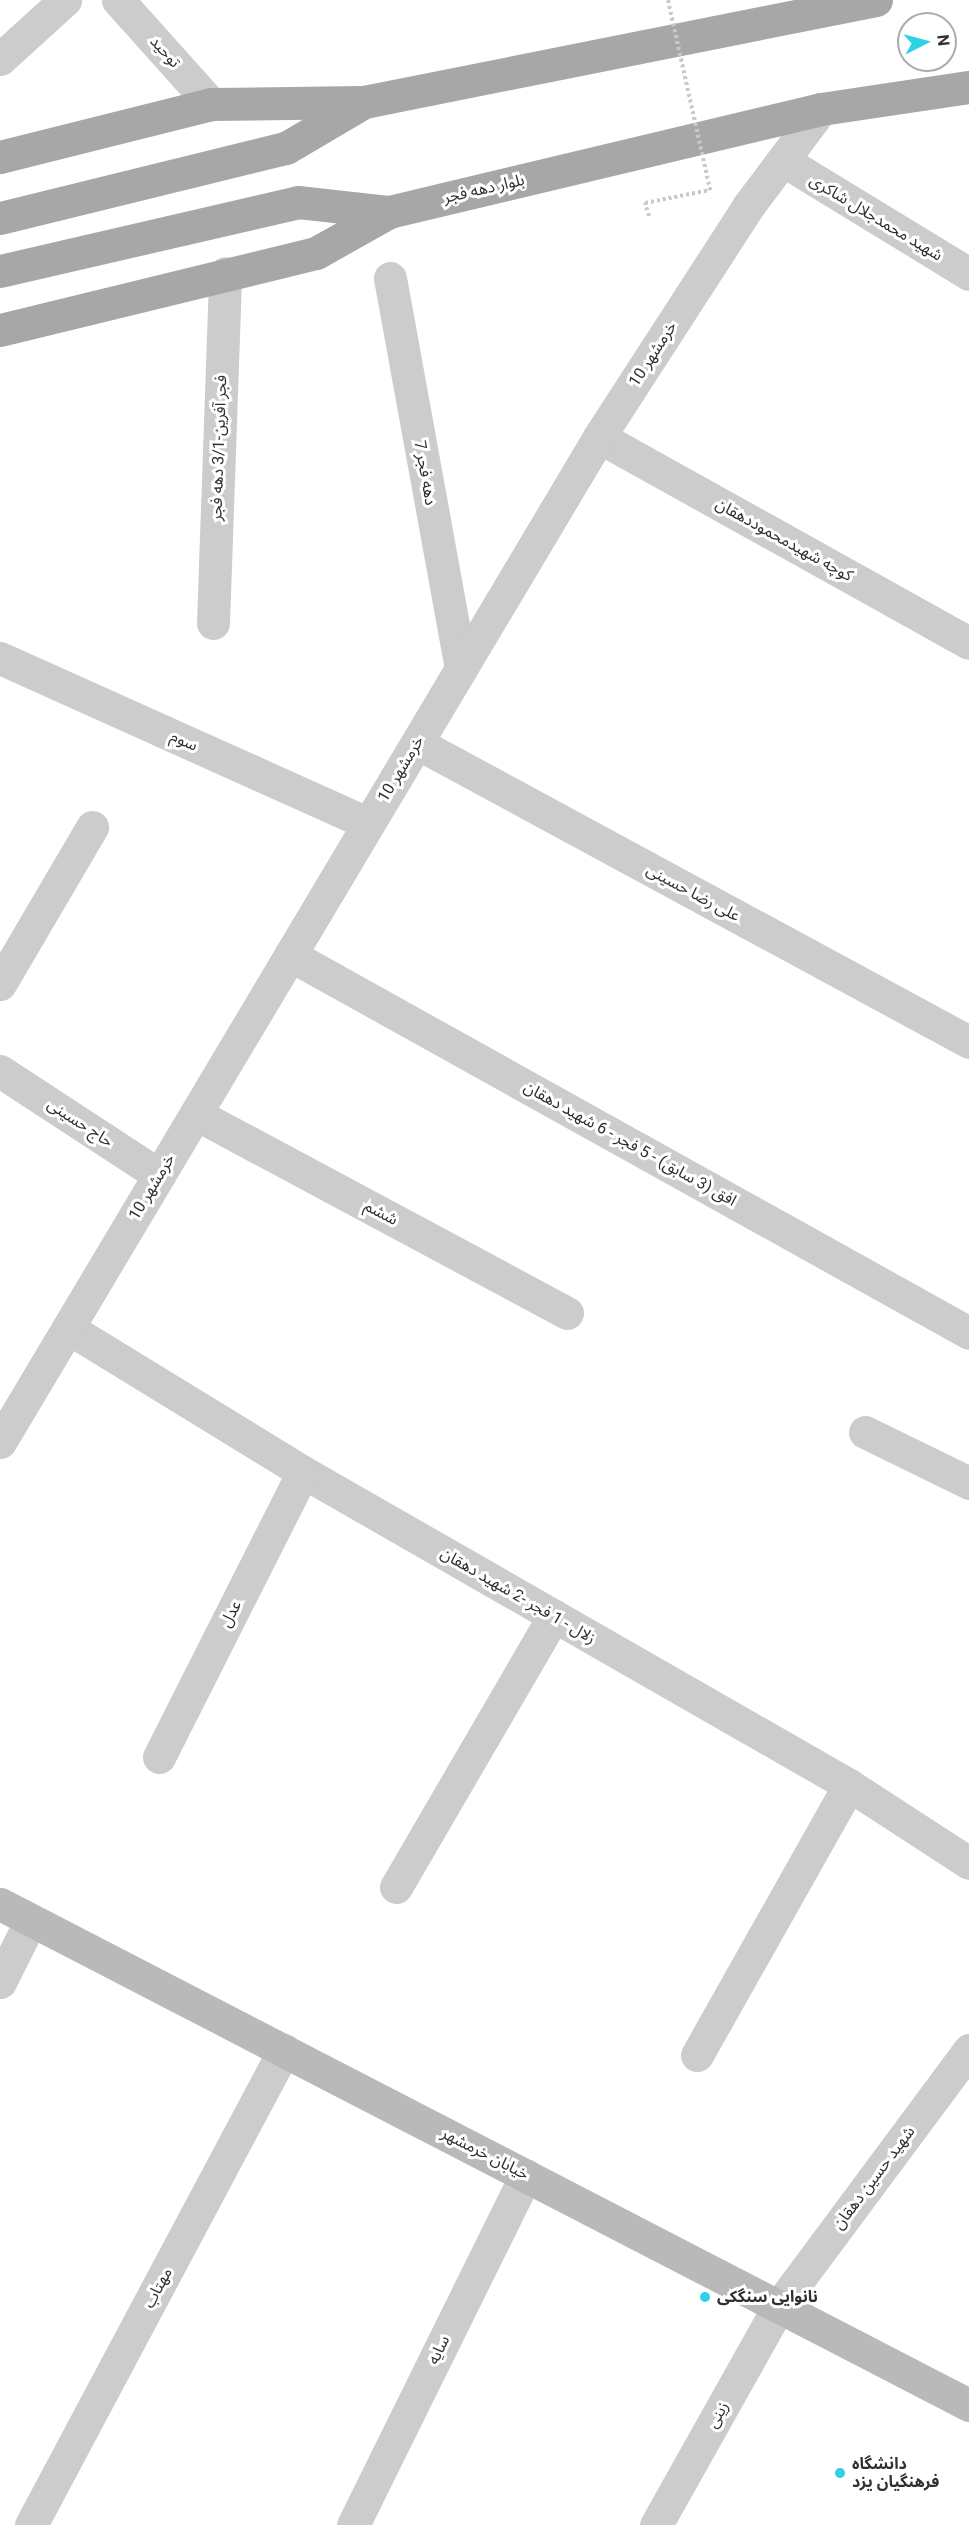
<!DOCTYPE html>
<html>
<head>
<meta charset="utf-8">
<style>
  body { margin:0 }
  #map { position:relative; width:969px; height:2525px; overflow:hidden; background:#fff; font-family:Roboto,"Noto Sans Arabic",sans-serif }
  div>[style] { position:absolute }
  .path>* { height:4px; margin-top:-2px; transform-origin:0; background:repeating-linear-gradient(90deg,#c9c9c9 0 3px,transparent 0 6px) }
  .street>* { height:33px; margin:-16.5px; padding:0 16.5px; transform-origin:16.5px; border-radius:16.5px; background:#ccc }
  .secondary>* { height:33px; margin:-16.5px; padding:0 16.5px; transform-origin:16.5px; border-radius:16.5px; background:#b9b9b9 }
  .primary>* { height:33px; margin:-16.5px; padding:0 16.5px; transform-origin:16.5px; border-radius:16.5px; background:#a7a7a7 }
  .path-bridge>* { height:4px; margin-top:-2px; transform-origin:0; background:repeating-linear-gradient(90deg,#c9c9c9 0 3px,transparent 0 6px) }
  .dots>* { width:16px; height:16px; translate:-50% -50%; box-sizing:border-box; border:3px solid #fff; border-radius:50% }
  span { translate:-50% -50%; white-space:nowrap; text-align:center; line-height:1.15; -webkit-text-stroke:6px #fff; paint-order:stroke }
  .street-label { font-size:16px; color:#2f2f2f }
  .poi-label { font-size:16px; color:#2f2f2f; font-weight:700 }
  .left { translate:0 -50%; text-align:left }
  .north { position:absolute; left:897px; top:12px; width:60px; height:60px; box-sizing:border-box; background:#fff; border:2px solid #acacac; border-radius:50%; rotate:84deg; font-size:16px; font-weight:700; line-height:24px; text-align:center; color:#2f2f2f }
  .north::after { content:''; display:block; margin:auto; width:21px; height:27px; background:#2fd1e7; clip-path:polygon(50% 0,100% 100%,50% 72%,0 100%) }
</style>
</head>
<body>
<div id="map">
  <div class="path">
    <div style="left:649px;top:216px;width:14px;rotate:-107deg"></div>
    <div style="left:645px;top:203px;width:66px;rotate:-11.3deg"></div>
  </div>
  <div class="street">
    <div style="left:118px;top:0;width:140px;rotate:48.2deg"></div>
    <div style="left:0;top:59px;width:88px;rotate:-42.2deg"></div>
    <div style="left:784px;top:161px;width:217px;rotate:31.4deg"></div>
    <div style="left:390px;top:278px;width:397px;rotate:79.7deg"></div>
    <div style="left:599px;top:437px;width:423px;rotate:29.1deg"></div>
    <div style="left:213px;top:623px;width:350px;rotate:-88deg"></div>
    <div style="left:0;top:658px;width:403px;rotate:24.2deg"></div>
    <div style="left:417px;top:743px;width:628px;rotate:28.44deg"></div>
    <div style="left:290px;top:955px;width:777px;rotate:29.1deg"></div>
    <div style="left:0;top:984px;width:182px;rotate:-59.6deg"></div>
    <div style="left:0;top:1071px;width:190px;rotate:33.2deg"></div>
    <div style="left:196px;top:1114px;width:421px;rotate:28.2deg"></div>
    <div style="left:68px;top:1328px;width:276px;rotate:31.5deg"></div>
    <div style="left:303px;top:1472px;width:629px;rotate:29.82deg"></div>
    <div style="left:849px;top:1785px;width:143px;rotate:33deg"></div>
    <div style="left:865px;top:1432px;width:116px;rotate:26.1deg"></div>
    <div style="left:0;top:1442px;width:1170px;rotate:-59.2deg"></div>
    <div style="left:599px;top:437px;width:276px;rotate:-57.1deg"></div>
    <div style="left:749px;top:205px;width:120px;rotate:-53.1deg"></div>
    <div style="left:159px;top:1757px;width:319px;rotate:-63.2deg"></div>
    <div style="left:396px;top:1887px;width:314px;rotate:-59.8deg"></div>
    <div style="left:0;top:1982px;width:69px;rotate:-63.4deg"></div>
    <div style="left:697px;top:2055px;width:310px;rotate:-60.6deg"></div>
    <div style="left:31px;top:2525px;width:538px;rotate:-61.96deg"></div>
    <div style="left:353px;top:2525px;width:390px;rotate:-63.7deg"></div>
    <div style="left:656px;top:2525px;width:251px;rotate:-60.7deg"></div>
    <div style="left:779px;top:2306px;width:319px;rotate:-53.4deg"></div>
  </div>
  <div class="secondary">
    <div style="left:0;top:1904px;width:1091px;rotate:27.34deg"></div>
  </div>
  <div class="primary">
    <div style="left:0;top:157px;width:218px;rotate:-14.1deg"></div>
    <div style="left:211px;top:104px;width:151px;rotate:-0.8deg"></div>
    <div style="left:0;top:218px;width:294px;rotate:-13.8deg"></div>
    <div style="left:286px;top:148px;width:91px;rotate:-30.5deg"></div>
    <div style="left:364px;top:102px;width:522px;rotate:-11.27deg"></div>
    <div style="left:0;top:271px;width:306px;rotate:-13deg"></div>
    <div style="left:298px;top:202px;width:92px;rotate:6.3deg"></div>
    <div style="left:389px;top:212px;width:444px;rotate:-13.4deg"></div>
    <div style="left:821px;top:109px;width:150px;rotate:-8.5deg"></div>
    <div style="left:0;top:330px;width:325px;rotate:-13.7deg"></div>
    <div style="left:316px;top:253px;width:84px;rotate:-29.3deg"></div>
  </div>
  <div class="path-bridge">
    <div style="left:668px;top:0;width:195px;rotate:77.5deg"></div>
  </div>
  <div class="dots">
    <div style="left:705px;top:2297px;background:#2fd1e7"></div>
    <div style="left:840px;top:2473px;background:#2fd1e7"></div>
  </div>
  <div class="street-label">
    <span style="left:165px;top:52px;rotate:48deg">توحید</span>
    <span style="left:484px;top:189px;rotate:-13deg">بلوار دهه فجر</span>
    <span style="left:876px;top:218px;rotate:31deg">شهید محمدجلال شاکری</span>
    <span style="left:653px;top:354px;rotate:-57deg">خرمشهر 10</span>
    <span style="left:219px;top:448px;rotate:-88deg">فجر آفرین-3/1 دهه فجر</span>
    <span style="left:425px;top:473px;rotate:80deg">دهه فجر 7</span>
    <span style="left:784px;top:540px;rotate:29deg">کوچه شهیدمحموددهقان</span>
    <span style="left:184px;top:741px;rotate:24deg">سوم</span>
    <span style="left:401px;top:769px;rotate:-59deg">خرمشهر 10</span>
    <span style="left:693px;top:893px;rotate:28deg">علی رضا حسینی</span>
    <span style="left:80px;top:1123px;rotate:33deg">حاج حسینی</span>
    <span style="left:630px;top:1144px;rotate:29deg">افق (3 سابق) - 5 فجر - 6 شهید دهقان</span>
    <span style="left:152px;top:1187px;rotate:-59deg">خرمشهر 10</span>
    <span style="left:381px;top:1213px;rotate:28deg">ششم</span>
    <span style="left:518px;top:1596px;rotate:30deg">زلال - 1 فجر -2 شهید دهقان</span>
    <span style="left:231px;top:1614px;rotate:-63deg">عدل</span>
    <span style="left:485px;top:2154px;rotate:27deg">خیابان خرمشهر</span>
    <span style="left:874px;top:2178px;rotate:-53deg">شهید حسین دهقان</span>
    <span style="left:158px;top:2288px;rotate:-62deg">مهتاب</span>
    <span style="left:439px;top:2350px;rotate:-64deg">سایه</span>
    <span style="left:718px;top:2415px;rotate:-61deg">زینی</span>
  </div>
  <div class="poi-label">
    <span class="left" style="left:717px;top:2297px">نانوایی سنگکی</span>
    <span class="left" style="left:852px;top:2473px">دانشگاه<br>فرهنگیان یزد</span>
  </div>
  <div class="north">N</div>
</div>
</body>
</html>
